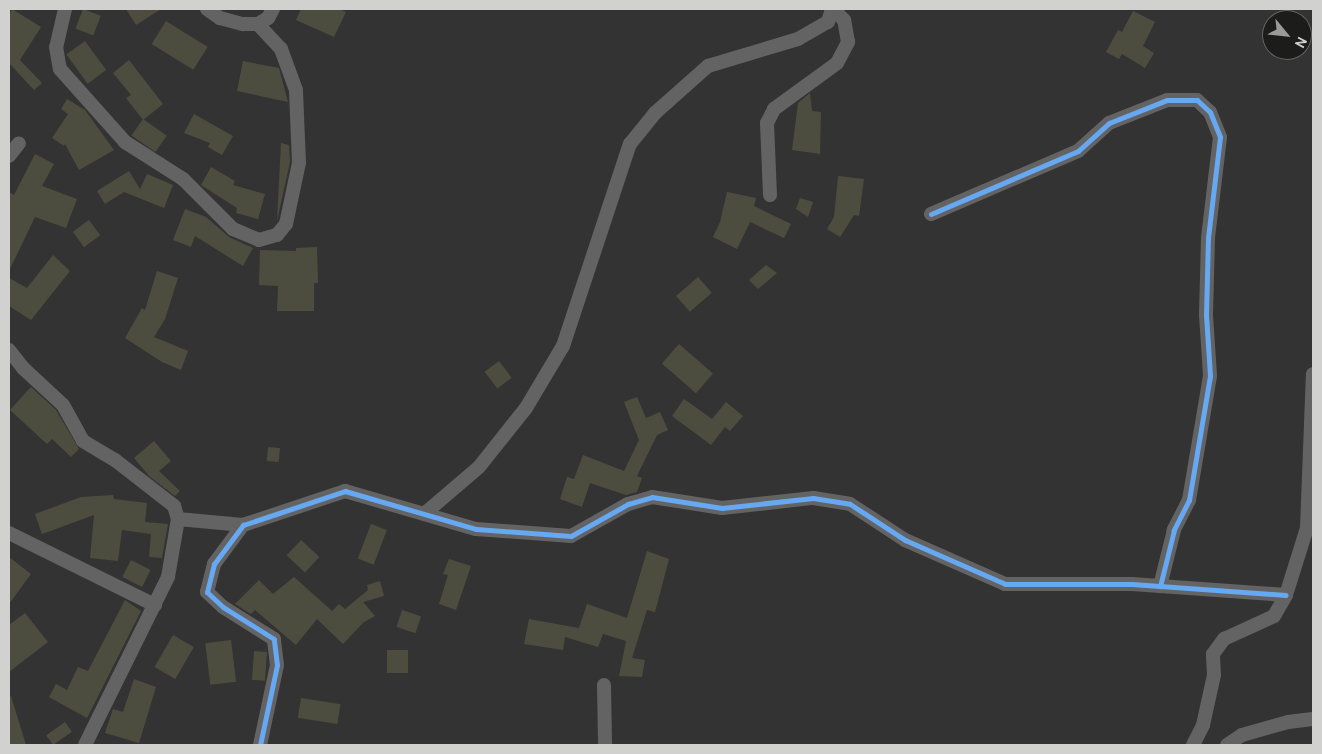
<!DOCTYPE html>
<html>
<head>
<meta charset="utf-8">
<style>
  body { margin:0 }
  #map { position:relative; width:1322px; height:754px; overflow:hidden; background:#333; font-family:Overpass,sans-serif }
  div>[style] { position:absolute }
  .building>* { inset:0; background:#4d4d3f; transform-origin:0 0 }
  .minor>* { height:14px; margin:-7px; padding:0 7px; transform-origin:7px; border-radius:7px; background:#636363 }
  .cycleway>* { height:5px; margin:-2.5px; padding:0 2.5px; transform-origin:2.5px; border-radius:2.5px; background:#66a8f1 }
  span { translate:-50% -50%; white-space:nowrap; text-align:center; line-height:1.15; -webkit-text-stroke:5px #1c1c1b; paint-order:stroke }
  .frame { position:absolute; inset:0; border:10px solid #d1d1d0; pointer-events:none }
  .north { position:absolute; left:1262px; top:10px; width:50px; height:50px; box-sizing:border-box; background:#1c1c1b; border:1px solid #646463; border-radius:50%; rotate:118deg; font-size:14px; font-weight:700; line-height:20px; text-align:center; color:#d1d1d0 }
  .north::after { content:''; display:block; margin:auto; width:18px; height:22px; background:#9a9a99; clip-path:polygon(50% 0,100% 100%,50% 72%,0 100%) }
</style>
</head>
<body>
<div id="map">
  <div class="building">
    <div style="clip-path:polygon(12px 9px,41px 27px,20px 60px,42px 83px,34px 90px,9px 63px,9px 15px)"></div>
    <div style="left:83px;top:9px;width:19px;height:21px;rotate:21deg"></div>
    <div style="clip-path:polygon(126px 9px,161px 9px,136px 25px)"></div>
    <div style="clip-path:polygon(301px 9px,339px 9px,346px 12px,334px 37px,296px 20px)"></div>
    <div style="clip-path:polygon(1133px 11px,1155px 22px,1143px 46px,1154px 53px,1145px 68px,1122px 54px,1119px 59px,1106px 52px,1118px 30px,1122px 32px)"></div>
    <div style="left:166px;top:21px;width:49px;height:27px;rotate:32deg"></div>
    <div style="left:85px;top:41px;width:36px;height:23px;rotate:54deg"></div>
    <div style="clip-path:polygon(129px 60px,163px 104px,143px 120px,126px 98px,131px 95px,113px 73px)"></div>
    <div style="clip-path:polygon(243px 61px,279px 68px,288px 102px,237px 91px)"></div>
    <div style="clip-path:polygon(810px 93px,812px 111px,821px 112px,820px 154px,792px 150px,798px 103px)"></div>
    <div style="clip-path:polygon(67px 99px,85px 110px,114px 150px,79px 170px,65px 144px,64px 146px,52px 138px,68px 114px,61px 109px)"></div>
    <div style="clip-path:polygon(194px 114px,233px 136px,222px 155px,208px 147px,210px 143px,184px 133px)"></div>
    <div style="left:143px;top:119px;width:29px;height:20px;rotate:35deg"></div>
    <div style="clip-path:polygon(281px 143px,289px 145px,290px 162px,277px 221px)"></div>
    <div style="clip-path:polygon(35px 154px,54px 164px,42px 186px,77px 199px,66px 228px,35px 217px,9px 271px,9px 192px,14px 195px)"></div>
    <div style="clip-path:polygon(211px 167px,235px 181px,233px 185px,265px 194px,258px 219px,236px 213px,237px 208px,201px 185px)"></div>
    <div style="clip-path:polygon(129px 171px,140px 189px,147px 174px,173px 185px,164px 208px,124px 192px,105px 204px,97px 191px)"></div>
    <div style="clip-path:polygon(838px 176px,864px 179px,859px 216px,854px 215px,840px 237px,827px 229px,834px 217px)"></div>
    <div style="clip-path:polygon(727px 192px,756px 198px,754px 206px,791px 224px,784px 238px,750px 222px,737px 249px,713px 237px,720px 222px)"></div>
    <div style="clip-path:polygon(800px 198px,813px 202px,808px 217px,796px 209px)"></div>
    <div style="clip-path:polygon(185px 209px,206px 217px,229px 237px,253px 248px,243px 266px,195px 236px,191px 247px,173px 240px)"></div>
    <div style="left:89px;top:220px;width:19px;height:20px;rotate:54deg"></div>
    <div style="clip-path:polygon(317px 247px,318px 283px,314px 283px,314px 311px,277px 311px,278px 286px,259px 285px,260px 250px,296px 251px,296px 248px)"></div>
    <div style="clip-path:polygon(53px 255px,70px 271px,31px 320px,9px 306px,9px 278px,27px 288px)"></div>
    <div style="clip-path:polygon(766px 265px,777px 273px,758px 289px,749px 280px)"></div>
    <div style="clip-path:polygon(157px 271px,178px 278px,165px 319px,154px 337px,188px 351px,181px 370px,162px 362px,125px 338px,142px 308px,145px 310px)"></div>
    <div style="left:698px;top:277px;width:21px;height:29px;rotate:49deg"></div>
    <div style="left:679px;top:344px;width:45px;height:26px;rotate:41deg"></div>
    <div style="left:499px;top:361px;width:21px;height:18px;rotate:53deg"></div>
    <div style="clip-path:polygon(31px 387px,56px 410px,79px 449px,71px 457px,52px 439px,47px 444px,10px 410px)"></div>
    <div style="clip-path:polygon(637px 397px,646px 418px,660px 412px,668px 430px,657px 435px,637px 476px,642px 478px,637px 492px,626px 495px,590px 483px,582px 507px,560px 499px,567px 477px,574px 479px,583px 455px,624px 471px,639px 440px,624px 402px)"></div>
    <div style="clip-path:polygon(684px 399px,712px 419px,726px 402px,743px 416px,730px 431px,725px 427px,711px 445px,672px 416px)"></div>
    <div style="clip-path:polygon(154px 441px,171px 461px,159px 471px,180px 491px,175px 496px,149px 476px,134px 458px)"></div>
    <div style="left:268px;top:447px;width:12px;height:14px;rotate:5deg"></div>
    <div style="clip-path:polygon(113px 495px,114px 499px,147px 503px,145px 522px,168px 524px,162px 558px,149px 557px,151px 534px,122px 530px,118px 561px,90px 558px,94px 515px,42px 534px,35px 514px,81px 497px)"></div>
    <div style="left:371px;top:524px;width:17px;height:37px;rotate:21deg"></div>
    <div style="left:301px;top:540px;width:25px;height:21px;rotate:43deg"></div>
    <div style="clip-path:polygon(647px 551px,669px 559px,655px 612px,647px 610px,632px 658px,645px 660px,642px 677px,619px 676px,626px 641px,603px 634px,598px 647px,565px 637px,563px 650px,524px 644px,529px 619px,579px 628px,587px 604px,627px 618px)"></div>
    <div style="clip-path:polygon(9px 557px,31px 574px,9px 604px)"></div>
    <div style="clip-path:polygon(449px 559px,471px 566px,456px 610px,439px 604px,448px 575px,443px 574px)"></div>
    <div style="left:131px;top:560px;width:22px;height:19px;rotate:27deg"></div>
    <div style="clip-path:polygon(294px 577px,332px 611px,339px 604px,345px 609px,368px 590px,367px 585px,380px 581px,384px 596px,363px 602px,375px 616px,364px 622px,343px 644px,317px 619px,296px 645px,255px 610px,251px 614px,235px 604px,259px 580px,273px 594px)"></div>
    <div style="clip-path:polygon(125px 600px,141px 611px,87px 718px,49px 697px,56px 684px,67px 690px,78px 667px,88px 671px)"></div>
    <div style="left:402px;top:610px;width:20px;height:18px;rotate:18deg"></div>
    <div style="clip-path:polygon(25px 613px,48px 642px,9px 672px,9px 625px)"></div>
    <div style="left:173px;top:635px;width:24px;height:37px;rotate:30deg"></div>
    <div style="left:231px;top:640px;width:42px;height:26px;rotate:83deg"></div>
    <div style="left:387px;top:650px;width:21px;height:23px"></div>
    <div style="left:254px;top:651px;width:13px;height:29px;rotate:4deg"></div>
    <div style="clip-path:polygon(134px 679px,156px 687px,139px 743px,105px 733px,113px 709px,123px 712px)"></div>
    <div style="clip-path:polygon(11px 696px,26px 745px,9px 745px,9px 697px)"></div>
    <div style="left:301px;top:698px;width:40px;height:20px;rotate:9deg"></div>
    <div style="left:65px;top:722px;width:12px;height:23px;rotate:55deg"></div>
  </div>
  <div class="minor">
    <div style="left:65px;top:9px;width:39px;rotate:103deg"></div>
    <div style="left:56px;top:47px;width:22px;rotate:80deg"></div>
    <div style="left:60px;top:69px;width:98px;rotate:48.3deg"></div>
    <div style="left:125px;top:142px;width:69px;rotate:32.5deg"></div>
    <div style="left:183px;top:179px;width:71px;rotate:45deg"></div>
    <div style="left:233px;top:229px;width:28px;rotate:23deg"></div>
    <div style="left:259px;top:240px;width:19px;rotate:-16deg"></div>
    <div style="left:277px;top:235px;width:14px;rotate:-51deg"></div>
    <div style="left:286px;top:224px;width:62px;rotate:-78deg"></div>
    <div style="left:299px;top:163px;width:73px;rotate:-92.4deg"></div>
    <div style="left:296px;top:90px;width:44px;rotate:-110.1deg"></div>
    <div style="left:281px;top:49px;width:34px;rotate:-133deg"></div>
    <div style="left:207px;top:9px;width:16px;rotate:35deg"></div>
    <div style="left:220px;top:18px;width:24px;rotate:15deg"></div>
    <div style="left:243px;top:24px;width:15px"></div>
    <div style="left:258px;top:24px;width:12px;rotate:-31deg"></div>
    <div style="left:268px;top:18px;width:10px;rotate:-61deg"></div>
    <div style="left:9px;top:156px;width:16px;rotate:-52deg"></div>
    <div style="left:770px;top:195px;width:72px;rotate:-92.4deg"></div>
    <div style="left:767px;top:123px;width:16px;rotate:-63deg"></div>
    <div style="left:774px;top:109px;width:78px;rotate:-36.1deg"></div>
    <div style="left:837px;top:63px;width:24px;rotate:-62deg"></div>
    <div style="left:848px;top:42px;width:22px;rotate:-100deg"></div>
    <div style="left:844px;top:20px;width:16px;rotate:-135deg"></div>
    <div style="left:931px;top:214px;width:160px;rotate:-23.2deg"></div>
    <div style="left:1078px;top:151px;width:42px;rotate:-42.1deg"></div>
    <div style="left:1109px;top:123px;width:62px;rotate:-21.6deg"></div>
    <div style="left:1167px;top:100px;width:30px"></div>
    <div style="left:1197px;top:100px;width:18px;rotate:43deg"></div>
    <div style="left:1210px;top:112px;width:27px;rotate:68deg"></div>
    <div style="left:1220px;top:137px;width:102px;rotate:96.8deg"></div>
    <div style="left:1208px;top:238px;width:77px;rotate:91.5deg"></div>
    <div style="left:1206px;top:315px;width:61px;rotate:86.2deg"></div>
    <div style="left:1210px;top:376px;width:126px;rotate:99.6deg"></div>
    <div style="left:1189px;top:500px;width:34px;rotate:117deg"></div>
    <div style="left:1174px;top:530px;width:58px;rotate:104deg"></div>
    <div style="left:9px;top:350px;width:23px;rotate:52deg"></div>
    <div style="left:23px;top:368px;width:54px;rotate:42.8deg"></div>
    <div style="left:63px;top:405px;width:41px;rotate:60.9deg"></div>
    <div style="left:83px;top:441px;width:37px;rotate:31deg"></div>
    <div style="left:115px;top:460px;width:75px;rotate:37.9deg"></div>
    <div style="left:174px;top:506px;width:14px;rotate:73deg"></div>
    <div style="left:178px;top:519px;width:59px;rotate:99.8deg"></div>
    <div style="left:168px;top:577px;width:187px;rotate:116.3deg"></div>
    <div style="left:424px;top:514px;width:72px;rotate:-40.5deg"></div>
    <div style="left:479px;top:467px;width:75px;rotate:-51.5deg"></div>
    <div style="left:526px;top:408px;width:72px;rotate:-59.2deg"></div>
    <div style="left:563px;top:346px;width:213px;rotate:-71.7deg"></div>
    <div style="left:630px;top:144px;width:40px;rotate:-51deg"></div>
    <div style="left:655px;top:113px;width:71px;rotate:-41.6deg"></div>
    <div style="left:708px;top:66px;width:94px;rotate:-16.7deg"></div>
    <div style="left:798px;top:39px;width:34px;rotate:-30deg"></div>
    <div style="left:828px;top:22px;width:14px;rotate:-73deg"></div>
    <div style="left:178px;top:519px;width:65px;rotate:5.3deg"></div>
    <div style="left:9px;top:533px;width:163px;rotate:26.3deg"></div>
    <div style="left:604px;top:685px;width:60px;rotate:89deg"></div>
    <div style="left:260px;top:745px;width:82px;rotate:-78deg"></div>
    <div style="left:277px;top:665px;width:26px;rotate:-97deg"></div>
    <div style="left:274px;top:639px;width:60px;rotate:-147.9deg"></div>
    <div style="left:223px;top:607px;width:22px;rotate:-137deg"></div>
    <div style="left:207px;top:592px;width:29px;rotate:-76deg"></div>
    <div style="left:214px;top:564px;width:49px;rotate:-53.4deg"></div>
    <div style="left:243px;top:525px;width:108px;rotate:-18.4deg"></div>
    <div style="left:345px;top:491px;width:136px;rotate:16.2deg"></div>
    <div style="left:476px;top:529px;width:95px;rotate:4.2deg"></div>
    <div style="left:571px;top:536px;width:65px;rotate:-29.3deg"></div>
    <div style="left:628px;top:504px;width:25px;rotate:-16deg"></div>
    <div style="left:652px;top:497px;width:71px;rotate:8.9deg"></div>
    <div style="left:722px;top:508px;width:92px;rotate:-6.3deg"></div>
    <div style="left:813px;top:498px;width:37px;rotate:9deg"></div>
    <div style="left:850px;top:504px;width:66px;rotate:33.2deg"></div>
    <div style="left:905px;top:540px;width:109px;rotate:23.7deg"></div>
    <div style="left:1005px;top:584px;width:127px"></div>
    <div style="left:1132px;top:584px;width:154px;rotate:4.1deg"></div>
    <div style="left:1193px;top:745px;width:22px;rotate:-63deg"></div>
    <div style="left:1203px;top:725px;width:51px;rotate:-77.6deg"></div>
    <div style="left:1214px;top:675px;width:21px;rotate:-93deg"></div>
    <div style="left:1213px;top:654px;width:19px;rotate:-54deg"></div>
    <div style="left:1224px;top:639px;width:55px;rotate:-24.7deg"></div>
    <div style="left:1274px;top:616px;width:24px;rotate:-60deg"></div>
    <div style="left:1286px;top:595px;width:70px;rotate:-72.6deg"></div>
    <div style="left:1307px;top:528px;width:154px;rotate:-87.8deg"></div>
    <div style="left:1227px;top:745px;width:18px;rotate:-34deg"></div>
    <div style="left:1242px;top:735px;width:48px;rotate:-15.8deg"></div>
    <div style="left:1288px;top:722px;width:25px;rotate:-7deg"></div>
  </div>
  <div class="cycleway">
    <div style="left:931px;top:214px;width:160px;rotate:-23.2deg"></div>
    <div style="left:1078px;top:151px;width:42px;rotate:-42.1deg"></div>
    <div style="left:1109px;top:123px;width:62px;rotate:-21.6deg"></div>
    <div style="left:1167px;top:100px;width:30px"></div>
    <div style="left:1197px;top:100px;width:18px;rotate:43deg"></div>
    <div style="left:1210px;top:112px;width:27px;rotate:68deg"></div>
    <div style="left:1220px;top:137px;width:102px;rotate:96.8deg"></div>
    <div style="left:1208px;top:238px;width:77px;rotate:91.5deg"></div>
    <div style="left:1206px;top:315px;width:61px;rotate:86.2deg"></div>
    <div style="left:1210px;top:376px;width:126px;rotate:99.6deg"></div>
    <div style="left:1189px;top:500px;width:34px;rotate:117deg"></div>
    <div style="left:1174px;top:530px;width:58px;rotate:104deg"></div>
    <div style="left:260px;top:745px;width:82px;rotate:-78deg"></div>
    <div style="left:277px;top:665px;width:26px;rotate:-97deg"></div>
    <div style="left:274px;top:639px;width:60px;rotate:-147.9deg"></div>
    <div style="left:223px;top:607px;width:22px;rotate:-137deg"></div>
    <div style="left:207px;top:592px;width:29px;rotate:-76deg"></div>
    <div style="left:214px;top:564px;width:49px;rotate:-53.4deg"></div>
    <div style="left:243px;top:525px;width:108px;rotate:-18.4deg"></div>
    <div style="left:345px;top:491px;width:136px;rotate:16.2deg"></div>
    <div style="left:476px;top:529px;width:95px;rotate:4.2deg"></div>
    <div style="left:571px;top:536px;width:65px;rotate:-29.3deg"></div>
    <div style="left:628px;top:504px;width:25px;rotate:-16deg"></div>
    <div style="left:652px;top:497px;width:71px;rotate:8.9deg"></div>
    <div style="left:722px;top:508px;width:92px;rotate:-6.3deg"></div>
    <div style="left:813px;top:498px;width:37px;rotate:9deg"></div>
    <div style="left:850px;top:504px;width:66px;rotate:33.2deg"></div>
    <div style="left:905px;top:540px;width:109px;rotate:23.7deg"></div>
    <div style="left:1005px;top:584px;width:127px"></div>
    <div style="left:1132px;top:584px;width:154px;rotate:4.1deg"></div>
  </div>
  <div class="frame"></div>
  <div class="north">N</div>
</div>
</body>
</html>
